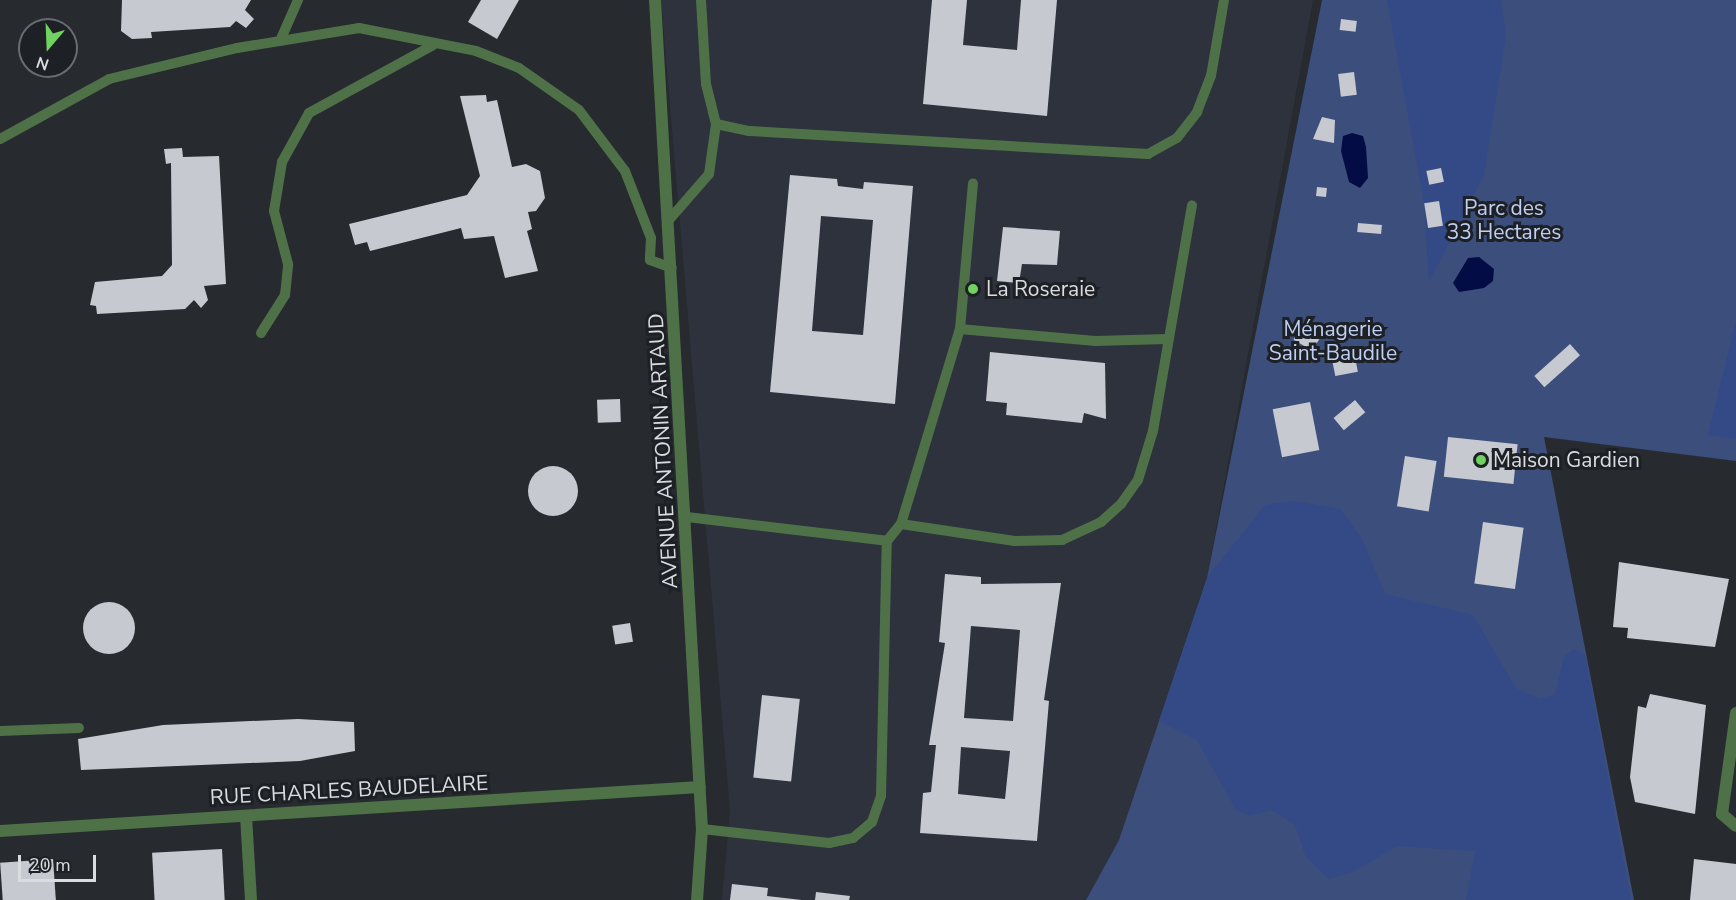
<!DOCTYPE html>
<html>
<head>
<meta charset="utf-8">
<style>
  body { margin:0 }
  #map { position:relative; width:1736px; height:900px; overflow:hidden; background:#272a2f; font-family:"Nunito Sans",sans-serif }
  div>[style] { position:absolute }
  .built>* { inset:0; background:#2d323d }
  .green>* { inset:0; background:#3c4e7c }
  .forest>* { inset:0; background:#344a87 }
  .water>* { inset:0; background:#040c45 }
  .building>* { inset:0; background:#c6c9d0; transform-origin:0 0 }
  .round { border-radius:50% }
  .lane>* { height:10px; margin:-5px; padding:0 5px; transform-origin:5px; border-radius:5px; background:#4e7148 }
  .street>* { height:12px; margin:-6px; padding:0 6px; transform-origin:6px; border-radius:6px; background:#4e7148 }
  .dots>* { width:16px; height:16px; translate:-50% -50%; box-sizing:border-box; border:3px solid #1d2025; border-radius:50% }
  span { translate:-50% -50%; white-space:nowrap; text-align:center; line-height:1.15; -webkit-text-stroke:6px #1d2025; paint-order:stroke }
  .park-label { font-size:21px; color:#bfcff3 }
  .poi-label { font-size:21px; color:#dadce0 }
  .left { translate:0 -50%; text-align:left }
  .street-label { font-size:21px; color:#dadce0 }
  .north { position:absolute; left:18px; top:18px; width:60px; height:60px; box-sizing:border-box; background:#1d2025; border:2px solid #696b70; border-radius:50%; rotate:199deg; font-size:16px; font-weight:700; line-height:24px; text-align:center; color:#dadce0 }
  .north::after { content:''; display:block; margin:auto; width:21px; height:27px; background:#70d35f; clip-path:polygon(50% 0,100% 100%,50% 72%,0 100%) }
  .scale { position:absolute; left:18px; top:855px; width:78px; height:27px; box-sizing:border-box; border:3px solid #dadce0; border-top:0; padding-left:8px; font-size:18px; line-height:21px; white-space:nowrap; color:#dadce0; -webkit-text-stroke:4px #1d2025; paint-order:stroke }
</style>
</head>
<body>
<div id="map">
  <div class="built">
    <div style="clip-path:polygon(661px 0,1313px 0,1207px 578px,1119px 840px,1086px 900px,722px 900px,730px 810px)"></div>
  </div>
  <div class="green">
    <div style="clip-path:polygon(1322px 0,1736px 0,1736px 461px,1544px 437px,1634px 900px,1086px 900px,1119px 840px,1207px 578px)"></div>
  </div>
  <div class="forest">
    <div style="clip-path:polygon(1387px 0,1501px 0,1506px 35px,1484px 175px,1429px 282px,1424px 203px)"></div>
    <div style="clip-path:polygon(1736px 321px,1736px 439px,1708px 435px)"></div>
    <div style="clip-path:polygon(1294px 501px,1341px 509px,1362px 539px,1385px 594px,1473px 615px,1516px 688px,1540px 699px,1555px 694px,1564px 657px,1574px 649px,1585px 655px,1631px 900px,1466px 900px,1475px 851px,1397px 846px,1355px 871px,1328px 879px,1305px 855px,1295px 825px,1272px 810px,1250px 816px,1236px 810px,1197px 740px,1159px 721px,1207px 578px,1265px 505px)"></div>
  </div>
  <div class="water">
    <div style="clip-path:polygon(1352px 133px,1363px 136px,1366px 147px,1368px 178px,1360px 188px,1349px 182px,1341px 151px,1343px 136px)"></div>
    <div style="clip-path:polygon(1479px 257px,1494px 269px,1493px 281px,1484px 288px,1459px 292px,1453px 283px,1468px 258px)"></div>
  </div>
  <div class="building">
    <div style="clip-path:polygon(122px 0,251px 0,245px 10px,254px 19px,246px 28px,236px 21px,230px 27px,151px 32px,152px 38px,132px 39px,121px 31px)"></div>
    <div style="clip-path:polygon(481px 0,519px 0,497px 39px,468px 22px)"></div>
    <div style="clip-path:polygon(932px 0,967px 0,963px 45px,1017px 50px,1021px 0,1057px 0,1047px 116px,923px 104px)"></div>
    <div style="left:1341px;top:19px;width:16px;height:11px;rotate:7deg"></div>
    <div style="left:1354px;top:72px;width:23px;height:16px;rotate:83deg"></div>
    <div style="clip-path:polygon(486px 95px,487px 102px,497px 100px,512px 167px,526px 164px,540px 171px,545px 198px,536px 211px,528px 212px,532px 229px,527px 231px,538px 271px,505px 278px,494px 236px,464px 239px,461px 228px,370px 251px,367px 242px,355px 245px,349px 224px,467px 195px,480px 176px,460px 96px)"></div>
    <div style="clip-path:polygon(1322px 117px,1335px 120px,1334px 143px,1313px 139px)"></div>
    <div style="clip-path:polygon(182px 148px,183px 157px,219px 156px,226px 284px,204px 286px,208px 300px,201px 308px,194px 300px,185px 309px,97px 314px,96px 306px,90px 305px,95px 282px,162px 276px,172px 265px,171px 163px,166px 164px,164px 149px)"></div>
    <div style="left:1441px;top:168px;width:14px;height:15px;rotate:78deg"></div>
    <div style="clip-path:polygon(evenodd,790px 175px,837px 179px,838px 186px,863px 189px,864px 182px,913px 186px,895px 404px,770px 392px,790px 175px,821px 216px,873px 220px,863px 335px,812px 331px,821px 216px)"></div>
    <div style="left:1317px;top:187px;width:10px;height:9px;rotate:6deg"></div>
    <div style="left:1439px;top:201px;width:25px;height:15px;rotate:81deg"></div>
    <div style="left:1358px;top:223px;width:24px;height:9px;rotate:5deg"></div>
    <div style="clip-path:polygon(1003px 227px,1060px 231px,1057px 265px,1022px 264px,1019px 283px,997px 281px)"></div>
    <div style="left:1302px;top:325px;width:22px;height:17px;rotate:30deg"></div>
    <div style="left:1570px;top:344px;width:15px;height:48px;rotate:48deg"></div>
    <div style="clip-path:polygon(990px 352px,1105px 363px,1106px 419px,1084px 413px,1082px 423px,1006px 415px,1007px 403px,986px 401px)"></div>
    <div style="left:1355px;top:357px;width:15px;height:23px;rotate:79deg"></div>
    <div style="left:620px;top:399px;width:23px;height:23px;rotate:88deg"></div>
    <div style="left:1355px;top:400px;width:16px;height:28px;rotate:50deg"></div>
    <div style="left:1310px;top:402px;width:49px;height:38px;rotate:79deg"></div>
    <div style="left:1448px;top:437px;width:70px;height:40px;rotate:6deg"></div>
    <div style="left:1405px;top:456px;width:32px;height:51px;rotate:9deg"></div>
    <div class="round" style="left:528px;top:466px;width:50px;height:50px"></div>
    <div style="left:1483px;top:522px;width:41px;height:62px;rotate:8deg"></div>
    <div style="clip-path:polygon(1619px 562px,1729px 579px,1715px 647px,1627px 638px,1628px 628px,1613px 627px)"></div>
    <div style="clip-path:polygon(evenodd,945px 574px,981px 577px,981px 584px,1061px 583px,1044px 700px,1049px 701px,1037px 841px,920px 833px,923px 793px,931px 792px,936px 745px,929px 745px,945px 643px,939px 642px,945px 574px,971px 626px,1020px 630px,1013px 721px,964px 718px,971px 626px,945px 574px,961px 747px,1010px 751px,1005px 799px,958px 794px,961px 747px)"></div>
    <div class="round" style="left:83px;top:602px;width:52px;height:52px"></div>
    <div style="left:630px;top:623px;width:19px;height:18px;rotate:81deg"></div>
    <div style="clip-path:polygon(1650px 694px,1706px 705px,1695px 814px,1635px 802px,1630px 777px,1638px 706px,1646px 708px)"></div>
    <div style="left:762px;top:695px;width:38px;height:83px;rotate:6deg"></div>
    <div style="clip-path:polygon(298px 719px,354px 722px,355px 751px,300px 761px,81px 770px,78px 739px,163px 725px)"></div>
    <div style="left:222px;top:849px;width:51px;height:70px;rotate:87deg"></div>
    <div style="left:53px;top:859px;width:41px;height:53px;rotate:86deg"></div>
    <div style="clip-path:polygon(1694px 859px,1736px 864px,1736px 900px,1690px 900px)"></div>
    <div style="clip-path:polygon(732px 884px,768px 888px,767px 896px,802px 900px,730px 900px)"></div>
    <div style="clip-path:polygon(816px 892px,850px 896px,849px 900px,815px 900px)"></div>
  </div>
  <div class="lane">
    <div style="left:701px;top:0;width:84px;rotate:86.6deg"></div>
    <div style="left:706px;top:84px;width:41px;rotate:76deg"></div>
    <div style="left:716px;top:124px;width:34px;rotate:12deg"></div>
    <div style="left:749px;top:131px;width:400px;rotate:3.3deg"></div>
    <div style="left:1148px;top:154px;width:33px;rotate:-29deg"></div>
    <div style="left:1177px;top:138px;width:33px;rotate:-52deg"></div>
    <div style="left:1197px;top:112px;width:39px;rotate:-69deg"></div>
    <div style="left:1211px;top:76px;width:77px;rotate:-80.3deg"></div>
    <div style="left:280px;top:41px;width:45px;rotate:-66.3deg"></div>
    <div style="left:0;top:139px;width:124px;rotate:-28.8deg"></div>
    <div style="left:109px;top:79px;width:132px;rotate:-13.6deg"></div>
    <div style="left:237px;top:48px;width:124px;rotate:-9.3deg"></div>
    <div style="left:359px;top:28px;width:119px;rotate:11.1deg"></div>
    <div style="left:476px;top:51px;width:46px;rotate:21.6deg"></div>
    <div style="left:519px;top:68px;width:73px;rotate:35deg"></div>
    <div style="left:579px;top:110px;width:76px;rotate:53deg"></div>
    <div style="left:625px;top:171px;width:72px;rotate:68.8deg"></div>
    <div style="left:651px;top:238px;width:22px;rotate:93deg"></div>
    <div style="left:650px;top:260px;width:23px;rotate:20deg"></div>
    <div style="left:669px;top:220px;width:61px;rotate:-49deg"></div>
    <div style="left:709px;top:174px;width:50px;rotate:-82deg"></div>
    <div style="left:960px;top:329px;width:136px;rotate:5.1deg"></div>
    <div style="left:1095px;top:341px;width:72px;rotate:-1.6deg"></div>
    <div style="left:261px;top:333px;width:45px;rotate:-57.7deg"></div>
    <div style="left:285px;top:295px;width:31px;rotate:-84deg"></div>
    <div style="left:288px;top:264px;width:55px;rotate:-104.8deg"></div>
    <div style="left:274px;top:211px;width:50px;rotate:-80.7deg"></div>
    <div style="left:282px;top:162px;width:56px;rotate:-61.1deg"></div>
    <div style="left:309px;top:113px;width:141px;rotate:-28.7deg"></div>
    <div style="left:687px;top:517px;width:201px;rotate:6.8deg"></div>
    <div style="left:901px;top:524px;width:115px;rotate:8.5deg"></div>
    <div style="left:1015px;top:541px;width:47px;rotate:-1.2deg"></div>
    <div style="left:1062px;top:540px;width:43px;rotate:-24.8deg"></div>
    <div style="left:1101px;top:522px;width:27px;rotate:-42deg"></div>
    <div style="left:1121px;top:504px;width:29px;rotate:-55deg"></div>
    <div style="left:1138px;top:480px;width:51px;rotate:-73deg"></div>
    <div style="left:1153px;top:431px;width:229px;rotate:-80.2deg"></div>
    <div style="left:0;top:731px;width:79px;rotate:-2.2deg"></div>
    <div style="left:702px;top:829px;width:128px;rotate:6.3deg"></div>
    <div style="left:829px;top:843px;width:25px;rotate:-12deg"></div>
    <div style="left:853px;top:838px;width:25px;rotate:-40deg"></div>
    <div style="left:872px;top:822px;width:28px;rotate:-71deg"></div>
    <div style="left:881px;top:796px;width:255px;rotate:-88.7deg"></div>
    <div style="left:887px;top:541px;width:22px;rotate:-51deg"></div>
    <div style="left:901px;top:524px;width:204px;rotate:-73.2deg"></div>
    <div style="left:960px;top:329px;width:146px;rotate:-84.9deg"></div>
  </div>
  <div class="street">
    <div style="left:655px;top:0;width:830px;rotate:86.76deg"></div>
    <div style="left:702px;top:829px;width:71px;rotate:94deg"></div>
    <div style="left:1736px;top:713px;width:102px;rotate:97.9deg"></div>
    <div style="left:1722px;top:814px;width:18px;rotate:41deg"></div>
    <div style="left:246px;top:816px;width:84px;rotate:86.6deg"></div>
    <div style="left:0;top:831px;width:701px;rotate:-3.6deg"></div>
  </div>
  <div class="dots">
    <div style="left:973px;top:289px;background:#70d35f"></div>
    <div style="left:1481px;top:460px;background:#70d35f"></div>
  </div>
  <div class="park-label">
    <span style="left:1504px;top:220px">Parc des<br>33 Hectares</span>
    <span style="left:1333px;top:341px">Ménagerie<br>Saint-Baudile</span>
  </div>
  <div class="poi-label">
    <span class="left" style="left:986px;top:289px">La Roseraie</span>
    <span class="left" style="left:1493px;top:460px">Maison Gardien</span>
  </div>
  <div class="street-label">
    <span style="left:663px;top:451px;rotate:-93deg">AVENUE ANTONIN ARTAUD</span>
    <span style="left:349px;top:790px;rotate:-3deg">RUE CHARLES BAUDELAIRE</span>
  </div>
  <div class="north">N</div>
  <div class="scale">20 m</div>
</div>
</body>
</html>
